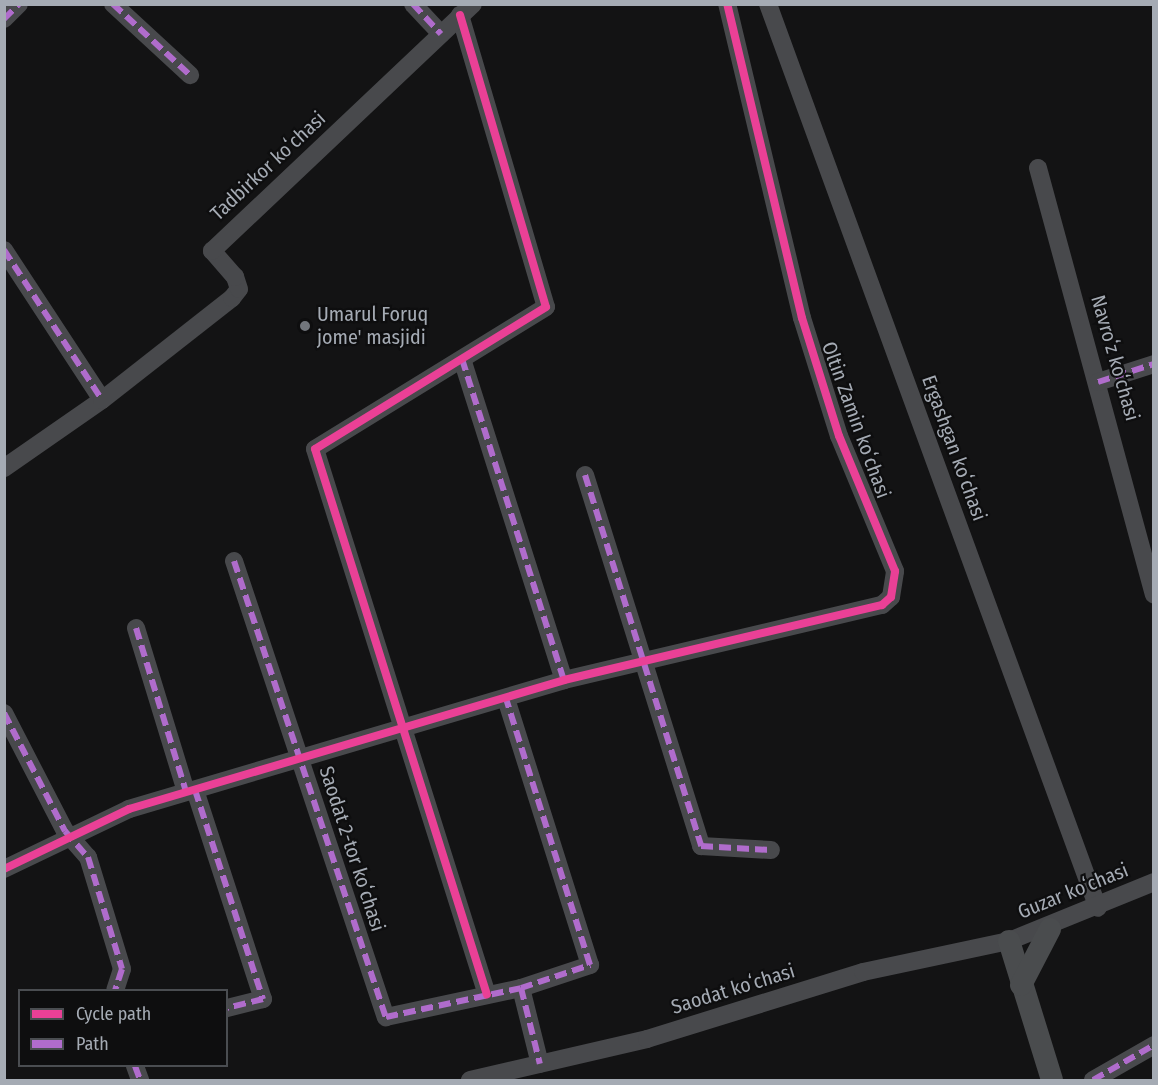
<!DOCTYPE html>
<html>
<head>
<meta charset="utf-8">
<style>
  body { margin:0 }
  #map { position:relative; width:1158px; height:1085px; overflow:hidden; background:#131314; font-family:"Fira Sans Condensed",sans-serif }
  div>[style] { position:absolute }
  .minor>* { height:18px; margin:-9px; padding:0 9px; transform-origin:9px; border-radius:9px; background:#48494c }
  .major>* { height:22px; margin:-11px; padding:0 11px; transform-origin:11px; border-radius:11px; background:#4a4c4e }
  .quiet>* { height:6px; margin-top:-3px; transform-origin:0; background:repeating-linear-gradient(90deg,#b06ccc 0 12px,transparent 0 18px) }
  .cycleway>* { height:8px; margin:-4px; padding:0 4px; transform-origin:4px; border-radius:4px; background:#ea4096 }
  .dots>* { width:16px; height:16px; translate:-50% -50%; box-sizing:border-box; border:3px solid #0e0e0f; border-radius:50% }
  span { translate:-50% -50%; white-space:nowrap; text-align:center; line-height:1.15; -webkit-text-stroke:4.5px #0e0e0f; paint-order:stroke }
  .street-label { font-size:20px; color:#a5abb4 }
  .poi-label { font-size:20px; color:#a5abb4 }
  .left { translate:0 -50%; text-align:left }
  .frame { position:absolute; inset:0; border:6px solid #a5abb4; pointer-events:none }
  .legend { position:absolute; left:18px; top:989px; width:210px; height:78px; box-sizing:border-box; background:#0e0e0f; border:2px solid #4a4d51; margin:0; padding:8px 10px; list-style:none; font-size:18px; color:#a5abb4 }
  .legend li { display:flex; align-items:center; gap:12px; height:30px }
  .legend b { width:30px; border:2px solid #4a4d51 }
</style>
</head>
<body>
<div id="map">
  <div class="minor">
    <div style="left:113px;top:4px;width:105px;rotate:42.7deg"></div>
    <div style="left:413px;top:4px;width:41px;rotate:47deg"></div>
    <div style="left:768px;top:4px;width:962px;rotate:69.95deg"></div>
    <div style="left:460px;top:15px;width:304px;rotate:73.6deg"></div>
    <div style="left:546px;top:307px;width:271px;rotate:148.4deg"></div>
    <div style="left:315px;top:449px;width:572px;rotate:72.51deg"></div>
    <div style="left:4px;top:19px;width:21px;rotate:-45deg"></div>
    <div style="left:1038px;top:168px;width:442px;rotate:74.8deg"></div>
    <div style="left:4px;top:250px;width:179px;rotate:56.8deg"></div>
    <div style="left:462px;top:359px;width:337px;rotate:72.4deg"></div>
    <div style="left:1098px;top:382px;width:59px;rotate:-17.8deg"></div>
    <div style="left:4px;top:468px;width:119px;rotate:-34.8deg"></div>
    <div style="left:102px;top:400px;width:165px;rotate:-38.1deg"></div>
    <div style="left:232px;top:298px;width:11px;rotate:-52deg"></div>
    <div style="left:239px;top:289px;width:13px;rotate:-108deg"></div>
    <div style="left:235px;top:277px;width:35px;rotate:-131deg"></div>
    <div style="left:212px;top:251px;width:359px;rotate:-43.4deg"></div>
    <div style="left:585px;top:475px;width:389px;rotate:72.6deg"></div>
    <div style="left:701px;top:846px;width:70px;rotate:3.3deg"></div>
    <div style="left:234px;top:561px;width:481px;rotate:71.6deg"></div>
    <div style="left:386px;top:1017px;width:138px;rotate:-12.1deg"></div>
    <div style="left:521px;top:988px;width:73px;rotate:-18.4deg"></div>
    <div style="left:590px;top:965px;width:280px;rotate:-107.5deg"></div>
    <div style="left:136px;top:628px;width:171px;rotate:73deg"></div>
    <div style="left:4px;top:713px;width:133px;rotate:62.7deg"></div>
    <div style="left:65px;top:831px;width:35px;rotate:49deg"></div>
    <div style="left:88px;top:857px;width:117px;rotate:73.1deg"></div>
    <div style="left:122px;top:969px;width:22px;rotate:108deg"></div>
    <div style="left:195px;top:790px;width:220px;rotate:72deg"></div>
    <div style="left:263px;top:999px;width:38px;rotate:166deg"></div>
    <div style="left:4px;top:869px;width:139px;rotate:-25.6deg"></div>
    <div style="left:129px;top:809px;width:454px;rotate:-16.5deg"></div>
    <div style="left:564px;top:680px;width:327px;rotate:-13.3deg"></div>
    <div style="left:882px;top:605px;width:12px;rotate:-42deg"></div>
    <div style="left:891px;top:597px;width:26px;rotate:-81deg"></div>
    <div style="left:895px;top:571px;width:146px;rotate:-112.5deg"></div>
    <div style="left:839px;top:436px;width:124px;rotate:-107.4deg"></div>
    <div style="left:802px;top:318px;width:323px;rotate:-103.4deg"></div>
    <div style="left:521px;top:988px;width:78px;rotate:76deg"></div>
    <div style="left:135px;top:1066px;width:15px;rotate:70deg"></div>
    <div style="left:470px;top:1080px;width:182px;rotate:-13deg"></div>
    <div style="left:647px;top:1039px;width:226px;rotate:-17.2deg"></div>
    <div style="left:863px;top:972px;width:149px;rotate:-12deg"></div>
    <div style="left:1009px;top:941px;width:157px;rotate:-22.1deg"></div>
    <div style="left:1093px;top:1080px;width:70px;rotate:-29.8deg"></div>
  </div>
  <div class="major">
    <div style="left:1009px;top:941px;width:145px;rotate:72.8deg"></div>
    <div style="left:1021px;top:985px;width:63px;rotate:-62.6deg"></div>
  </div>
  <div class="quiet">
    <div style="left:113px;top:4px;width:105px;rotate:42.7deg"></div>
    <div style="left:413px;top:4px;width:41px;rotate:47deg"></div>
    <div style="left:4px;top:19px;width:21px;rotate:-45deg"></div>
    <div style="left:4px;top:250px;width:179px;rotate:56.8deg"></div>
    <div style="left:462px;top:359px;width:337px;rotate:72.4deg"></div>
    <div style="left:1098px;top:382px;width:59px;rotate:-17.8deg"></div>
    <div style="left:585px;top:475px;width:389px;rotate:72.6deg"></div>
    <div style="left:701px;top:846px;width:70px;rotate:3.3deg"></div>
    <div style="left:234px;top:561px;width:481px;rotate:71.6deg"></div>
    <div style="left:386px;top:1017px;width:138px;rotate:-12.1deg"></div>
    <div style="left:521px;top:988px;width:73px;rotate:-18.4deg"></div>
    <div style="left:590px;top:965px;width:280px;rotate:-107.5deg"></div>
    <div style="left:136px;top:628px;width:171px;rotate:73deg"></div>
    <div style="left:4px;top:713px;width:133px;rotate:62.7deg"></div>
    <div style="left:65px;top:831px;width:35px;rotate:49deg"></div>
    <div style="left:88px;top:857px;width:117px;rotate:73.1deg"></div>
    <div style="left:122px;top:969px;width:22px;rotate:108deg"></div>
    <div style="left:195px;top:790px;width:220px;rotate:72deg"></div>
    <div style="left:263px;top:999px;width:38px;rotate:166deg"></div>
    <div style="left:521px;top:988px;width:78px;rotate:76deg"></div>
    <div style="left:135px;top:1066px;width:15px;rotate:70deg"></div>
    <div style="left:1093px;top:1080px;width:70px;rotate:-29.8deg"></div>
  </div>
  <div class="cycleway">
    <div style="left:460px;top:15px;width:304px;rotate:73.6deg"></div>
    <div style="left:546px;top:307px;width:271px;rotate:148.4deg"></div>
    <div style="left:315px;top:449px;width:572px;rotate:72.51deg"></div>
    <div style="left:4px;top:869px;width:139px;rotate:-25.6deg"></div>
    <div style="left:129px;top:809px;width:454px;rotate:-16.5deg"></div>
    <div style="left:564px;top:680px;width:327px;rotate:-13.3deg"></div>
    <div style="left:882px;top:605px;width:12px;rotate:-42deg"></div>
    <div style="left:891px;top:597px;width:26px;rotate:-81deg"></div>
    <div style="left:895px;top:571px;width:146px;rotate:-112.5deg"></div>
    <div style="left:839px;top:436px;width:124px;rotate:-107.4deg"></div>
    <div style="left:802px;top:318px;width:323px;rotate:-103.4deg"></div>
  </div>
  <div class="dots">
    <div style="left:305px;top:326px;background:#72767c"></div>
  </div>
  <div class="street-label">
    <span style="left:268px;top:166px;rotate:-43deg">Tadbirkor koʻchasi</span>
    <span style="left:1115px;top:358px;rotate:74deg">Navroʻz koʻchasi</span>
    <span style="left:856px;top:420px;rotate:70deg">Oltin Zamin koʻchasi</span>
    <span style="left:954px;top:448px;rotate:70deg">Ergashgan koʻchasi</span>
    <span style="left:352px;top:849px;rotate:72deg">Saodat 2-tor koʻchasi</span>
    <span style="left:1073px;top:891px;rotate:-22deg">Guzar koʻchasi</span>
    <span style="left:733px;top:989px;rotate:-17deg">Saodat koʻchasi</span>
  </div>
  <div class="poi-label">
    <span class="left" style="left:317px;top:326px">Umarul Foruq<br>jome' masjidi</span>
  </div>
  <div class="frame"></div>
  <ul class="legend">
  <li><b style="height:8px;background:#ea4096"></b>Cycle path</li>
  <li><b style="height:8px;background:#b06ccc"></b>Path</li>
  </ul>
</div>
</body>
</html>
